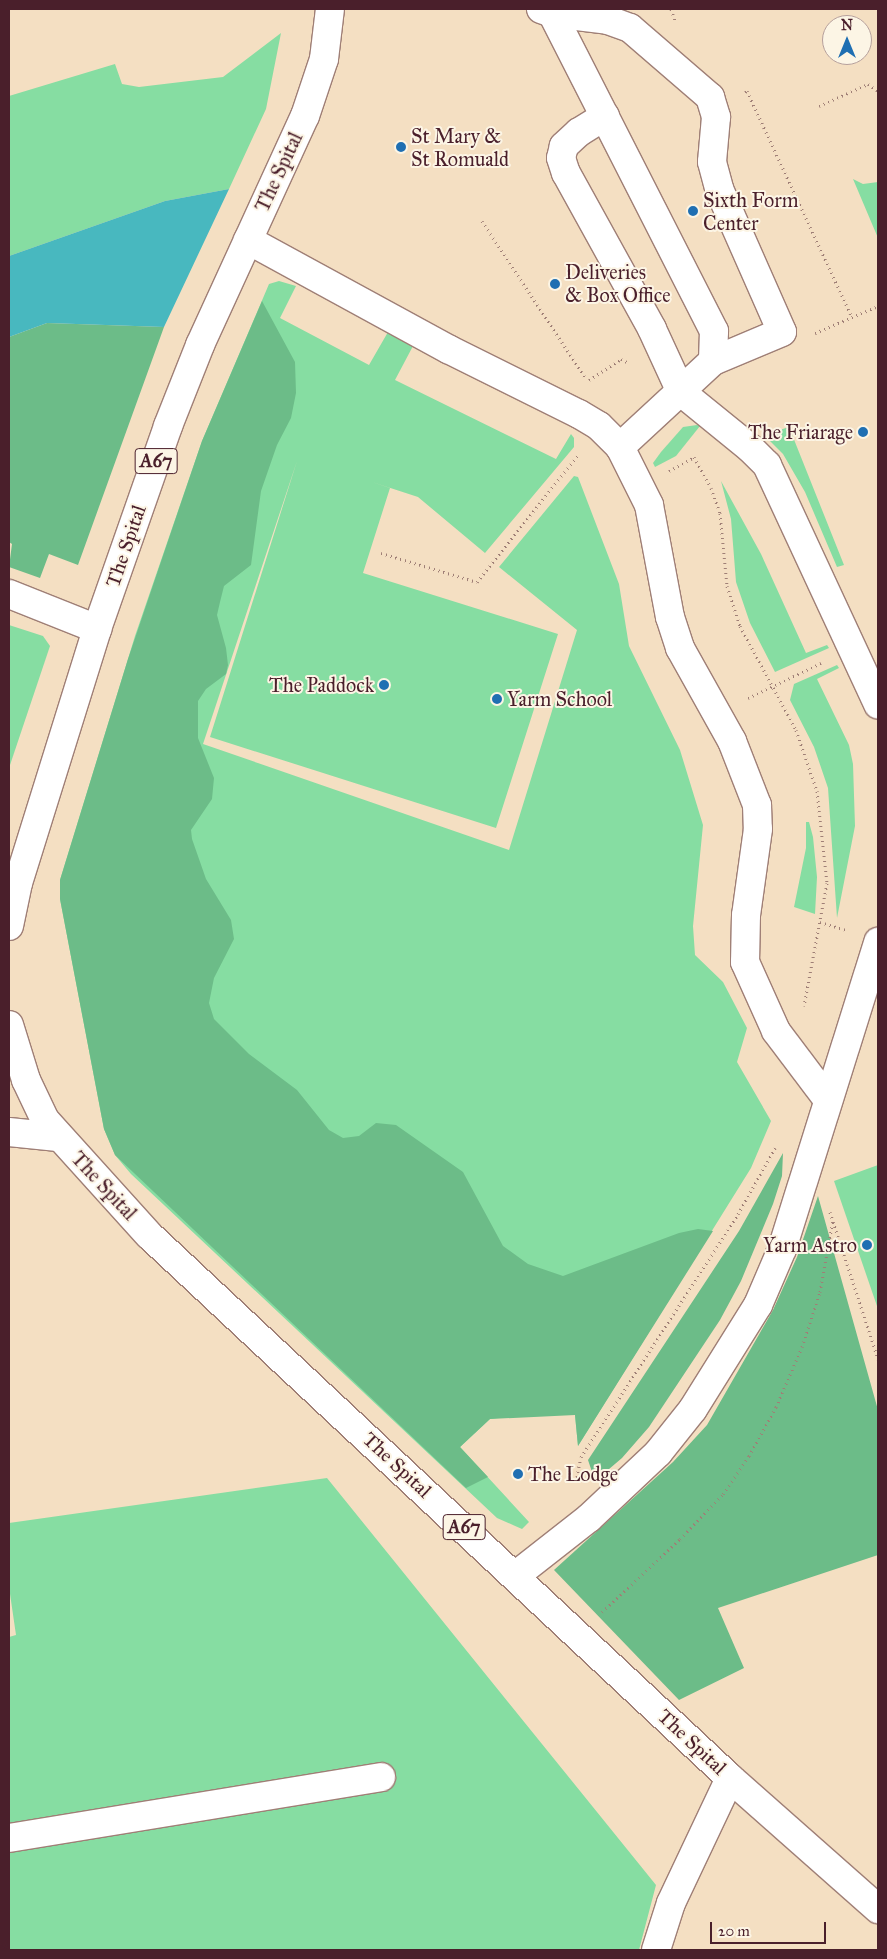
<!DOCTYPE html>
<html>
<head>
<meta charset="utf-8">
<style>
  body { margin:0 }
  #map { position:relative; width:887px; height:1959px; overflow:hidden; background:#f4dfc2; font-family:"IM FELL Great Primer",serif }
  div>[style] { position:absolute }
  .green>* { inset:0; background:#86dda2 }
  .forest>* { inset:0; background:#6cbc88 }
  .water>* { inset:0; background:#48b8bf }
  .path>* { height:3px; margin-top:-1.5px; transform-origin:0; background:repeating-linear-gradient(90deg,#9f7f76 0 1px,transparent 0 5px) }
  .roads { filter:drop-shadow(1px 0 #9f7f76) drop-shadow(-1px 0 #9f7f76) drop-shadow(0 1px #9f7f76) drop-shadow(0 -1px #9f7f76) }
  .minor>* { height:28px; margin:-14px; padding:0 14px; transform-origin:14px; border-radius:14px; background:#fff }
  .major>* { height:28px; margin:-14px; padding:0 14px; transform-origin:14px; border-radius:14px; background:#fff }
  .dots>* { width:14px; height:14px; translate:-50% -50%; box-sizing:border-box; border:2px solid #fcf5e5; border-radius:50% }
  span { translate:-50% -50%; white-space:nowrap; text-align:center; line-height:1.15; -webkit-text-stroke:4px #fcf5e5; paint-order:stroke }
  .shield-label span { padding:1px 4px; background:#fcf5e5; border:1px solid; border-radius:4px; -webkit-text-stroke-width:0 }
  .shield-label { font-size:19px; color:#4a1f2b; font-weight:700 }
  .poi-label { font-size:20px; color:#4a1f2b }
  .left { translate:0 -50%; text-align:left }
  .right { translate:-100% -50%; text-align:right }
  .street-label { font-size:20px; color:#4a1f2b }
  .frame { position:absolute; inset:0; border:10px solid #4a1f2b; pointer-events:none }
  .north { position:absolute; left:822px; top:15px; width:50px; height:50px; box-sizing:border-box; background:#fcf5e5; border:1px solid #b59f9b; border-radius:50%; rotate:0deg; font-size:14px; font-weight:700; line-height:20px; text-align:center; color:#4a1f2b }
  .north::after { content:''; display:block; margin:auto; width:18px; height:22px; background:#1f6fb2; clip-path:polygon(50% 0,100% 100%,50% 72%,0 100%) }
  .scale { position:absolute; left:710px; top:1922px; width:116px; height:22px; box-sizing:border-box; border:2px solid #4a1f2b; border-top:0; padding-left:6px; font-size:15px; line-height:18px; white-space:nowrap; color:#4a1f2b; -webkit-text-stroke:4px #fcf5e5; paint-order:stroke }
</style>
</head>
<body>
<div id="map">
  <div class="green">
    <div style="clip-path:polygon(281px 33px,266px 109px,229px 189px,165px 201px,9px 256px,9px 96px,115px 64px,122px 84px,139px 87px,223px 77px)"></div>
    <div style="clip-path:polygon(853px 179px,863px 184px,878px 182px,878px 238px)"></div>
    <div style="clip-path:polygon(279px 281px,296px 286px,280px 318px,369px 365px,388px 332px,413px 346px,395px 380px,556px 459px,571px 434px,574px 438px,574px 447px,485px 553px,418px 497px,372px 482px,390px 488px,363px 573px,558px 634px,496px 828px,210px 737px,297px 461px,203px 744px,509px 850px,577px 630px,499px 567px,574px 476px,578px 477px,619px 584px,629px 646px,680px 750px,703px 825px,693px 926px,695px 955px,723px 982px,747px 1028px,737px 1062px,771px 1121px,751px 1168px,578px 1446px,575px 1415px,521px 1415px,490px 1419px,460px 1447px,529px 1522px,522px 1529px,497px 1518px,131px 1174px,115px 1155px,104px 1129px,60px 899px,60px 880px,135px 636px,202px 441px,269px 284px)"></div>
    <div style="clip-path:polygon(697px 425px,700px 426px,676px 456px,655px 467px,653px 463px,661px 452px,683px 427px)"></div>
    <div style="clip-path:polygon(789px 427px,844px 565px,837px 567px,805px 492px,783px 454px,764px 435px)"></div>
    <div style="clip-path:polygon(721px 481px,761px 554px,806px 653px,827px 645px,829px 648px,775px 672px,750px 623px,736px 582px,731px 519px)"></div>
    <div style="clip-path:polygon(9px 625px,43px 636px,50px 646px,9px 768px)"></div>
    <div style="clip-path:polygon(837px 665px,839px 668px,817px 679px,849px 745px,853px 764px,855px 826px,837px 918px,828px 788px,814px 747px,790px 700px,794px 684px)"></div>
    <div style="clip-path:polygon(806px 822px,809px 822px,813px 837px,817px 877px,815px 914px,794px 907px,806px 848px)"></div>
    <div style="clip-path:polygon(878px 1165px,878px 1309px,834px 1181px)"></div>
    <div style="clip-path:polygon(327px 1478px,656px 1885px,639px 1950px,9px 1950px,9px 1637px,16px 1635px,9px 1587px,9px 1523px)"></div>
  </div>
  <div class="forest">
    <div style="clip-path:polygon(262px 301px,295px 362px,296px 393px,291px 418px,277px 445px,261px 491px,251px 565px,224px 586px,220px 602px,217px 615px,226px 648px,228px 665px,226px 674px,206px 689px,198px 701px,198px 738px,214px 778px,212px 799px,191px 830px,192px 839px,206px 879px,231px 920px,234px 939px,214px 978px,209px 1003px,214px 1019px,249px 1054px,297px 1090px,329px 1130px,343px 1138px,359px 1136px,376px 1123px,396px 1125px,463px 1172px,503px 1246px,528px 1264px,563px 1276px,679px 1233px,698px 1229px,713px 1231px,578px 1446px,575px 1415px,490px 1419px,460px 1447px,488px 1477px,466px 1488px,115px 1155px,104px 1129px,60px 899px,60px 880px,128px 659px,202px 441px)"></div>
    <div style="clip-path:polygon(47px 323px,164px 327px,78px 565px,49px 554px,40px 578px,9px 567px,12px 544px,9px 542px,9px 337px)"></div>
    <div style="clip-path:polygon(783px 1153px,782px 1176px,773px 1204px,741px 1281px,720px 1320px,649px 1427px,622px 1458px,595px 1481px,588px 1460px,739px 1231px)"></div>
    <div style="clip-path:polygon(818px 1196px,878px 1410px,878px 1555px,718px 1608px,744px 1668px,679px 1700px,554px 1570px,673px 1462px,707px 1425px,773px 1310px,797px 1257px)"></div>
  </div>
  <div class="water">
    <div style="clip-path:polygon(229px 189px,164px 327px,47px 323px,9px 337px,9px 256px,165px 201px)"></div>
  </div>
  <div class="path">
    <div style="left:671px;top:9px;width:12px;rotate:70deg"></div>
    <div style="left:745px;top:92px;width:2px;rotate:-27deg"></div>
    <div style="left:747px;top:91px;width:249px;rotate:65.1deg"></div>
    <div style="left:819px;top:106px;width:54px;rotate:-24.2deg"></div>
    <div style="left:868px;top:84px;width:12px;rotate:35deg"></div>
    <div style="left:482px;top:221px;width:187px;rotate:56.6deg"></div>
    <div style="left:815px;top:333px;width:69px;rotate:-23.2deg"></div>
    <div style="left:589px;top:380px;width:38px;rotate:-33deg"></div>
    <div style="left:621px;top:359px;width:9px;rotate:27deg"></div>
    <div style="left:669px;top:471px;width:29px;rotate:-29deg"></div>
    <div style="left:694px;top:457px;width:35px;rotate:61deg"></div>
    <div style="left:711px;top:488px;width:27px;rotate:70deg"></div>
    <div style="left:720px;top:513px;width:73px;rotate:84.5deg"></div>
    <div style="left:727px;top:586px;width:42px;rotate:72deg"></div>
    <div style="left:740px;top:626px;width:118px;rotate:61.7deg"></div>
    <div style="left:796px;top:730px;width:65px;rotate:71deg"></div>
    <div style="left:817px;top:791px;width:93px;rotate:83.8deg"></div>
    <div style="left:827px;top:883px;width:125px;rotate:100.6deg"></div>
    <div style="left:381px;top:553px;width:100px;rotate:16.8deg"></div>
    <div style="left:477px;top:582px;width:162px;rotate:-51.5deg"></div>
    <div style="left:748px;top:698px;width:81px;rotate:-25.6deg"></div>
    <div style="left:820px;top:922px;width:27px;rotate:17deg"></div>
    <div style="left:830px;top:1212px;width:155px;rotate:71.9deg"></div>
    <div style="left:576px;top:1482px;width:25px;rotate:-79deg"></div>
    <div style="left:581px;top:1457px;width:289px;rotate:-57.1deg"></div>
    <div style="left:738px;top:1214px;width:76px;rotate:-60.7deg"></div>
    <div style="left:602px;top:1612px;width:107px;rotate:-43.1deg"></div>
    <div style="left:680px;top:1539px;width:62px;rotate:-46.3deg"></div>
    <div style="left:723px;top:1494px;width:46px;rotate:-55.6deg"></div>
    <div style="left:749px;top:1456px;width:56px;rotate:-61.1deg"></div>
    <div style="left:776px;top:1407px;width:65px;rotate:-66.6deg"></div>
    <div style="left:802px;top:1347px;width:58px;rotate:-71.9deg"></div>
    <div style="left:820px;top:1292px;width:73px;rotate:-79.8deg"></div>
  </div>
  <div class="roads">
    <div class="minor">
      <div style="left:541px;top:9px;width:12px;rotate:20deg"></div>
      <div style="left:552px;top:13px;width:357px;rotate:63deg"></div>
      <div style="left:714px;top:331px;width:30px;rotate:92deg"></div>
      <div style="left:713px;top:361px;width:127px;rotate:137.2deg"></div>
      <div style="left:554px;top:9px;width:4px;rotate:117deg"></div>
      <div style="left:552px;top:13px;width:56px;rotate:7.1deg"></div>
      <div style="left:608px;top:20px;width:23px;rotate:20deg"></div>
      <div style="left:630px;top:28px;width:106px;rotate:40.8deg"></div>
      <div style="left:710px;top:97px;width:21px;rotate:73deg"></div>
      <div style="left:716px;top:117px;width:45px;rotate:95.1deg"></div>
      <div style="left:712px;top:162px;width:28px;rotate:75deg"></div>
      <div style="left:719px;top:189px;width:156px;rotate:66.2deg"></div>
      <div style="left:782px;top:332px;width:75px;rotate:157.2deg"></div>
      <div style="left:605px;top:116px;width:31px;rotate:148deg"></div>
      <div style="left:579px;top:132px;width:21px;rotate:137deg"></div>
      <div style="left:564px;top:146px;width:12px;rotate:104deg"></div>
      <div style="left:561px;top:158px;width:16px;rotate:72deg"></div>
      <div style="left:566px;top:173px;width:178px;rotate:61.1deg"></div>
      <div style="left:652px;top:329px;width:69px;rotate:65.3deg"></div>
      <div style="left:681px;top:392px;width:89px;rotate:39.1deg"></div>
      <div style="left:750px;top:448px;width:24px;rotate:45deg"></div>
      <div style="left:767px;top:465px;width:264px;rotate:65.1deg"></div>
      <div style="left:248px;top:240px;width:228px;rotate:28.6deg"></div>
      <div style="left:448px;top:349px;width:146px;rotate:26.4deg"></div>
      <div style="left:579px;top:414px;width:23px;rotate:31deg"></div>
      <div style="left:599px;top:426px;width:30px;rotate:45deg"></div>
      <div style="left:620px;top:447px;width:65px;rotate:63.4deg"></div>
      <div style="left:649px;top:505px;width:114px;rotate:79.4deg"></div>
      <div style="left:670px;top:617px;width:33px;rotate:72deg"></div>
      <div style="left:680px;top:648px;width:107px;rotate:60.8deg"></div>
      <div style="left:732px;top:741px;width:69px;rotate:68.7deg"></div>
      <div style="left:757px;top:805px;width:24px;rotate:88deg"></div>
      <div style="left:758px;top:829px;width:87px;rotate:97.9deg"></div>
      <div style="left:746px;top:915px;width:47px;rotate:91.2deg"></div>
      <div style="left:745px;top:962px;width:76px;rotate:65.8deg"></div>
      <div style="left:776px;top:1031px;width:86px;rotate:53deg"></div>
      <div style="left:9px;top:594px;width:95px;rotate:21.7deg"></div>
      <div style="left:515px;top:1576px;width:94px;rotate:-38.1deg"></div>
      <div style="left:589px;top:1518px;width:95px;rotate:-43.3deg"></div>
      <div style="left:658px;top:1453px;width:56px;rotate:-51.5deg"></div>
      <div style="left:693px;top:1409px;width:123px;rotate:-58deg"></div>
      <div style="left:758px;top:1305px;width:61px;rotate:-66.8deg"></div>
      <div style="left:782px;top:1249px;width:322px;rotate:-72.6deg"></div>
      <div style="left:9px;top:1838px;width:377px;rotate:-9.3deg"></div>
      <div style="left:656px;top:1950px;width:49px;rotate:-72.3deg"></div>
      <div style="left:671px;top:1903px;width:138px;rotate:-64.7deg"></div>
    </div>
    <div class="major">
      <div style="left:9px;top:926px;width:44px;rotate:-78.2deg"></div>
      <div style="left:18px;top:883px;width:266px;rotate:-72.7deg"></div>
      <div style="left:97px;top:629px;width:215px;rotate:-70.7deg"></div>
      <div style="left:168px;top:426px;width:87px;rotate:-68.4deg"></div>
      <div style="left:200px;top:345px;width:252px;rotate:-65.4deg"></div>
      <div style="left:305px;top:116px;width:60px;rotate:-71.6deg"></div>
      <div style="left:324px;top:59px;width:50px;rotate:-83.2deg"></div>
      <div style="left:9px;top:1025px;width:58px;rotate:72.8deg"></div>
      <div style="left:26px;top:1080px;width:44px;rotate:64.6deg"></div>
      <div style="left:45px;top:1120px;width:155px;rotate:47.9deg"></div>
      <div style="left:149px;top:1235px;width:795px;rotate:43.06deg"></div>
      <div style="left:730px;top:1778px;width:198px;rotate:41.5deg"></div>
      <div style="left:9px;top:1132px;width:49px;rotate:5.8deg"></div>
    </div>
  </div>
  <div class="dots">
    <div style="left:401px;top:147px;background:#1f6fb2"></div>
    <div style="left:693px;top:211px;background:#1f6fb2"></div>
    <div style="left:555px;top:284px;background:#1f6fb2"></div>
    <div style="left:863px;top:432px;background:#1f6fb2"></div>
    <div style="left:384px;top:685px;background:#1f6fb2"></div>
    <div style="left:497px;top:699px;background:#1f6fb2"></div>
    <div style="left:867px;top:1245px;background:#1f6fb2"></div>
    <div style="left:518px;top:1474px;background:#1f6fb2"></div>
  </div>
  <div class="shield-label">
    <span style="left:156px;top:461px">A67</span>
    <span style="left:464px;top:1527px">A67</span>
  </div>
  <div class="poi-label">
    <span class="left" style="left:411px;top:148px">St Mary &amp;<br>St Romuald</span>
    <span class="left" style="left:703px;top:212px">Sixth Form<br>Center</span>
    <span class="left" style="left:565px;top:284px">Deliveries<br>&amp; Box Office</span>
    <span class="right" style="left:853px;top:432px">The Friarage</span>
    <span class="right" style="left:374px;top:685px">The Paddock</span>
    <span class="left" style="left:507px;top:699px">Yarm School</span>
    <span class="right" style="left:857px;top:1245px">Yarm Astro</span>
    <span class="left" style="left:528px;top:1474px">The Lodge</span>
  </div>
  <div class="street-label">
    <span style="left:279px;top:172px;rotate:-65deg">The Spital</span>
    <span style="left:126px;top:546px;rotate:-71deg">The Spital</span>
    <span style="left:104px;top:1186px;rotate:47deg">The Spital</span>
    <span style="left:397px;top:1465px;rotate:43deg">The Spital</span>
    <span style="left:692px;top:1742px;rotate:43deg">The Spital</span>
  </div>
  <div class="frame"></div>
  <div class="north">N</div>
  <div class="scale">20 m</div>
</div>
</body>
</html>
